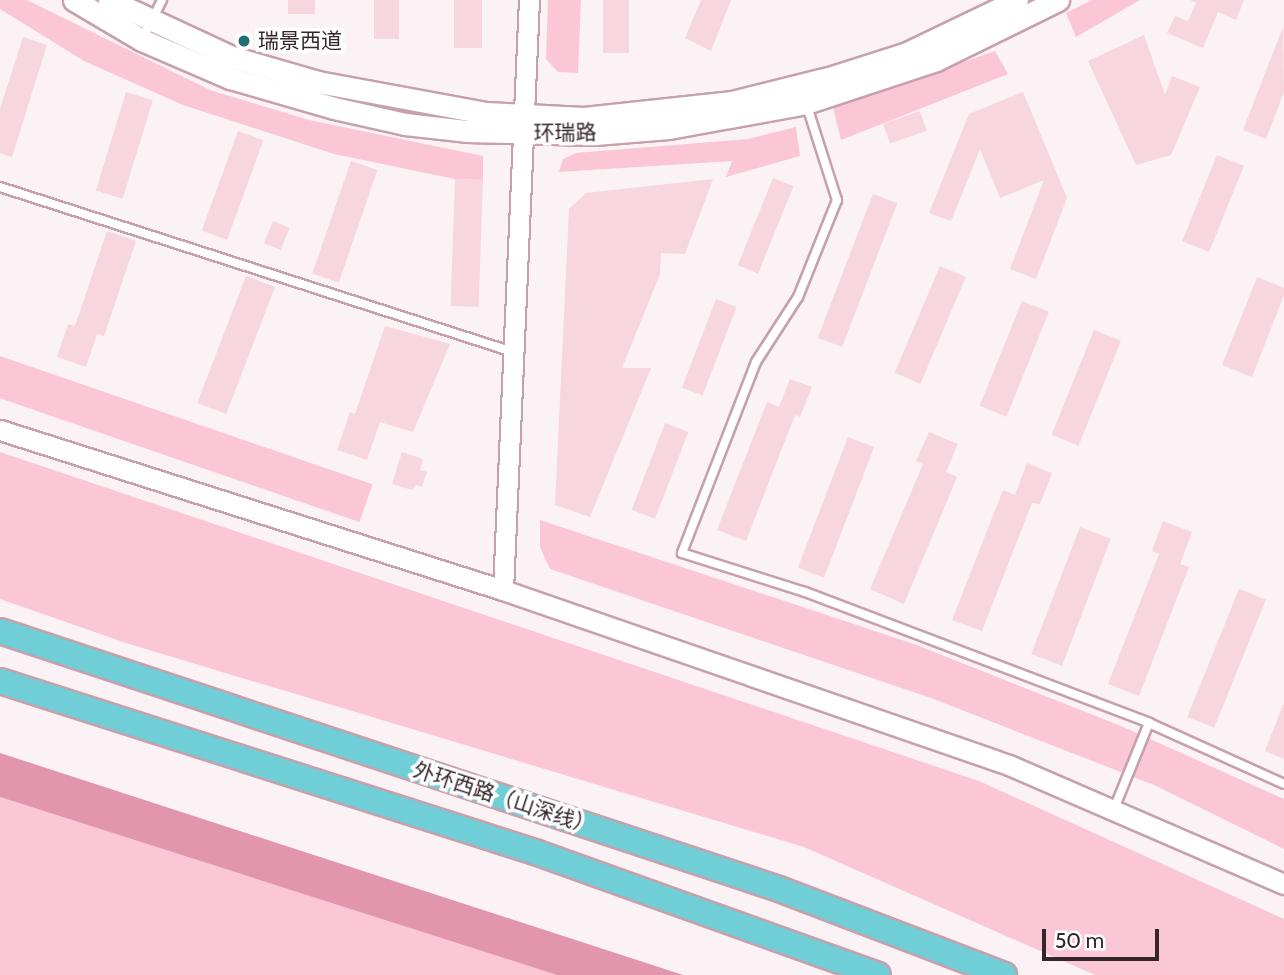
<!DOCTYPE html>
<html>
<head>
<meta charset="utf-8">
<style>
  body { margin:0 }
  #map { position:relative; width:1284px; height:975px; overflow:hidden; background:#faf2f4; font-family:Cabin,"Noto Sans SC",sans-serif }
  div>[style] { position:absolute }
  .green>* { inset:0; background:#fbc6d6; transform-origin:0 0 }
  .water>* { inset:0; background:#e296ad }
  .building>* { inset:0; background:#f7d6df; transform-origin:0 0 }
  .roads { filter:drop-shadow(2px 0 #c6a1ab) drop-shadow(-2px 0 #c6a1ab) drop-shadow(0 2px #c6a1ab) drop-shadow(0 -2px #c6a1ab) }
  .service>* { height:8px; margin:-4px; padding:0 4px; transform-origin:4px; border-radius:4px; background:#fff }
  .tertiary>* { height:19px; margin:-9.5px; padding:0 9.5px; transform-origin:9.5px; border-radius:9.5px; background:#fff }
  .secondary>* { height:21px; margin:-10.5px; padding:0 10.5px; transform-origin:10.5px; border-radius:10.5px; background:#fff }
  .trunk>* { height:24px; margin:-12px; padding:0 12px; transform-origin:12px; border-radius:12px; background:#70ced7 }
  .dots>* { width:19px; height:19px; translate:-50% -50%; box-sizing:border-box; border:4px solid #fff; border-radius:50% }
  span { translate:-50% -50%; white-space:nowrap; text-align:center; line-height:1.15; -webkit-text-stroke:7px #fff; paint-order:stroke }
  .poi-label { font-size:21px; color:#35262b }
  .left { translate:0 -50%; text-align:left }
  .street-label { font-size:21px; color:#35262b }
  .scale { position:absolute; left:1042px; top:929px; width:117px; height:32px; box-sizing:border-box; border:4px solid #35262b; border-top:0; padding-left:9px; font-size:21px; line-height:24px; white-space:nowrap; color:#35262b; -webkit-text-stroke:5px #fff; paint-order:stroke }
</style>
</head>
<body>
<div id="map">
  <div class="green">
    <div style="clip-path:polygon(0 0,27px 0,210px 90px,309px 120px,483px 156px,483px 180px,455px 179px,334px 154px,183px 105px,84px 61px,0 9px)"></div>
    <div style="clip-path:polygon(548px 0,581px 0,578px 73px,558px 72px,546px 59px)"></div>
    <div style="clip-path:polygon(1092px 0,1140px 0,1076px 37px,1066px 13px)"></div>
    <div style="clip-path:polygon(995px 51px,1008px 74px,841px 140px,833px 107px)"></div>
    <div style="clip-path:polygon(796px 127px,800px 156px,726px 177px,732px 161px,559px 172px,563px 159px,576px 153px,748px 139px)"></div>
    <div style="left:0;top:356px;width:394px;height:40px;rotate:19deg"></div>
    <div style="clip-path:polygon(0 452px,979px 781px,1284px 919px,1284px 975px,1095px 975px,804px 847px,129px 644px,0 599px)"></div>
    <div style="clip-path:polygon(540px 520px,914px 644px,1121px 726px,1284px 799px,1284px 849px,1154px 785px,931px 698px,550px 569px,540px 547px)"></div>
    <div style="clip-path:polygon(0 797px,557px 975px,0 975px)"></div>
  </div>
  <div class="water">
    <div style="clip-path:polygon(0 753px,677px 973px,683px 975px,557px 975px,0 797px)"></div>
  </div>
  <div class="building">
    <div style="left:288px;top:0;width:27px;height:14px"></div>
    <div style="left:374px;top:0;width:25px;height:39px"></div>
    <div style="left:454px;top:0;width:28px;height:48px"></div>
    <div style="left:603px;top:0;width:26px;height:53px"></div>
    <div style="clip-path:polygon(701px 0,731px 0,711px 51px,685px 38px)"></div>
    <div style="clip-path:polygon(1190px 0,1244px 0,1236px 20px,1218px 12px,1203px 48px,1167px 33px,1175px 16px,1188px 21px,1196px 3px)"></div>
    <div style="clip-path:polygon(1283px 27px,1284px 92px,1266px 139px,1243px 130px)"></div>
    <div style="clip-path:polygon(1144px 35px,1165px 95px,1172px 76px,1200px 87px,1171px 155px,1136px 165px,1088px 61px)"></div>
    <div style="clip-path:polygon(23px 37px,47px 45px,12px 157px,0 153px,0 109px)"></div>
    <div style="left:126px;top:92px;width:28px;height:103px;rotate:17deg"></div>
    <div style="clip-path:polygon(1023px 92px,1067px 198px,1036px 279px,1010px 269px,1044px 180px,1000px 198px,980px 149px,951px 221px,929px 213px,969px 114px)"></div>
    <div style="left:920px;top:111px;width:21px;height:39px;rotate:71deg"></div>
    <div style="left:238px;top:131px;width:27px;height:106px;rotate:20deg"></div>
    <div style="left:1217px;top:155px;width:29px;height:93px;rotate:22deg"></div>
    <div style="left:351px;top:161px;width:28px;height:119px;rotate:19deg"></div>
    <div style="left:773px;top:178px;width:22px;height:94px;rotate:22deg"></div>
    <div style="left:455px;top:179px;width:28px;height:127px;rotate:2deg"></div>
    <div style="clip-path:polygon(713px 179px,685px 254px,661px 253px,660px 274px,622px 368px,651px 368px,590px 517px,555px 505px,569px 209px,586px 193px)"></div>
    <div style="left:873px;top:194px;width:26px;height:154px;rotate:21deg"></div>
    <div style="left:273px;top:221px;width:18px;height:24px;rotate:22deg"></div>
    <div style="clip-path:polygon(107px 231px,136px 241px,104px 336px,97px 334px,86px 367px,57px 357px,68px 324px,75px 326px)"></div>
    <div style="left:940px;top:266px;width:28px;height:116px;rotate:23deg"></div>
    <div style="left:246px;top:276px;width:31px;height:136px;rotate:21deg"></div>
    <div style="clip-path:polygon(1257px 277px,1284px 288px,1284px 295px,1252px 377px,1222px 365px)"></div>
    <div style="left:716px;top:299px;width:22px;height:95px;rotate:21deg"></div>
    <div style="left:1022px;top:301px;width:29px;height:113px;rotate:22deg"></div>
    <div style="clip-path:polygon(385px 326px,450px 344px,413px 432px,380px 422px,367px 460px,337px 450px,350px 412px,355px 414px)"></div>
    <div style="left:1094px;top:330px;width:29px;height:113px;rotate:22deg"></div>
    <div style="clip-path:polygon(790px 379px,812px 387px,800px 417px,795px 415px,746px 541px,717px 530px,767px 402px,779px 407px)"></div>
    <div style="left:665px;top:423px;width:25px;height:93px;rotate:21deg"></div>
    <div style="clip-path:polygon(929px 432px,958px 444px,946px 472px,957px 477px,904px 604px,870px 589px,923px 464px,916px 461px)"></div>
    <div style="left:848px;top:437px;width:28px;height:140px;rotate:21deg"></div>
    <div style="clip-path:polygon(402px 452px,423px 459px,420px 470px,427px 472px,422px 487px,416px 485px,412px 490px,392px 484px)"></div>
    <div style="clip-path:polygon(1027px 463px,1052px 473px,1040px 504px,1032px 503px,982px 631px,952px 620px,1003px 490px,1015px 495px)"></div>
    <div style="clip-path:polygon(1163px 521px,1192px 532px,1180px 564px,1189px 567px,1139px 696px,1108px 684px,1159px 554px,1152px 551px)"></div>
    <div style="left:1080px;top:527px;width:33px;height:136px;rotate:21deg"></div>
    <div style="left:1239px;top:589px;width:29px;height:138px;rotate:22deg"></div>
    <div style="clip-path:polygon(1283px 705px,1284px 705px,1284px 759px,1265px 751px)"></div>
  </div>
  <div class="roads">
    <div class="service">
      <div style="left:142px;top:40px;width:45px;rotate:-63.4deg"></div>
      <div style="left:806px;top:103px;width:102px;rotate:72.3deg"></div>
      <div style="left:837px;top:200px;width:105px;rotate:111.9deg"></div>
      <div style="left:798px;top:297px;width:77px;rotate:122.9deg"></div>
      <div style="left:756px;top:362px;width:205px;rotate:111.2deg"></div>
      <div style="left:682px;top:553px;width:129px;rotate:17.6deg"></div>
      <div style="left:805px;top:592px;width:368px;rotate:20.8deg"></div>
      <div style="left:1149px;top:723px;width:148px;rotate:24.3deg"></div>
      <div style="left:0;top:187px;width:539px;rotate:17.83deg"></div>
      <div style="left:1114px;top:809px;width:93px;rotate:-67.9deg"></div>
    </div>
    <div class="tertiary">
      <div style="left:0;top:430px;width:528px;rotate:17.65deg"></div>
      <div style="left:503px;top:590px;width:535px;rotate:19.08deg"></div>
      <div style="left:1009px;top:765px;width:300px;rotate:23.4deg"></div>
      <div style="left:503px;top:590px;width:591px;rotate:-87.48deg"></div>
    </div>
    <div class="secondary">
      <div style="left:74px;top:0;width:79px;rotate:30.5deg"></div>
      <div style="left:142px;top:40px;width:96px;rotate:23.4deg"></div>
      <div style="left:230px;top:78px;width:108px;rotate:16.1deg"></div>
      <div style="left:334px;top:108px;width:73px;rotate:12.7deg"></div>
      <div style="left:405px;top:124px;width:61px;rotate:6.5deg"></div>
      <div style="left:466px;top:131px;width:129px;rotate:1.3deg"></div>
      <div style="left:595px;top:134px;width:74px;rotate:-4.6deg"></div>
      <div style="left:669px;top:128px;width:139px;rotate:-10.3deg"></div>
      <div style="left:806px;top:103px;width:137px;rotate:-18.3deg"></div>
      <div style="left:936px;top:60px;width:136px;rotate:-26.2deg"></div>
      <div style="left:109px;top:0;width:136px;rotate:24.9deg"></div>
      <div style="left:232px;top:57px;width:90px;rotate:16.2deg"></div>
      <div style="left:318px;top:82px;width:171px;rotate:10.5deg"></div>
      <div style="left:486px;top:113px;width:98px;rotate:2.9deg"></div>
      <div style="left:584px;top:118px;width:149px;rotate:-6.2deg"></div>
      <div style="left:732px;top:102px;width:103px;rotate:-14deg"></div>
      <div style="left:832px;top:77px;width:79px;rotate:-17.7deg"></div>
      <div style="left:907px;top:53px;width:122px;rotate:-25.7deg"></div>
    </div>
    <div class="trunk">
      <div style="left:0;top:631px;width:821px;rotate:18.32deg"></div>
      <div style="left:779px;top:889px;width:241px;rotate:20.9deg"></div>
      <div style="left:0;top:681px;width:562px;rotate:17.73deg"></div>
      <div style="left:535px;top:852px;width:364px;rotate:19.7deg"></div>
    </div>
  </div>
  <div class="dots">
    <div style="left:244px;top:41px;background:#257077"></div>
  </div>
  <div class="poi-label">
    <span class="left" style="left:258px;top:41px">瑞景西道</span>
  </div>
  <div class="street-label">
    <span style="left:565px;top:133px;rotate:-1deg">环瑞路</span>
    <span style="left:504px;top:798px;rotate:18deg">外环西路（山深线）</span>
  </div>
  <div class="scale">50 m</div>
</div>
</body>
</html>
